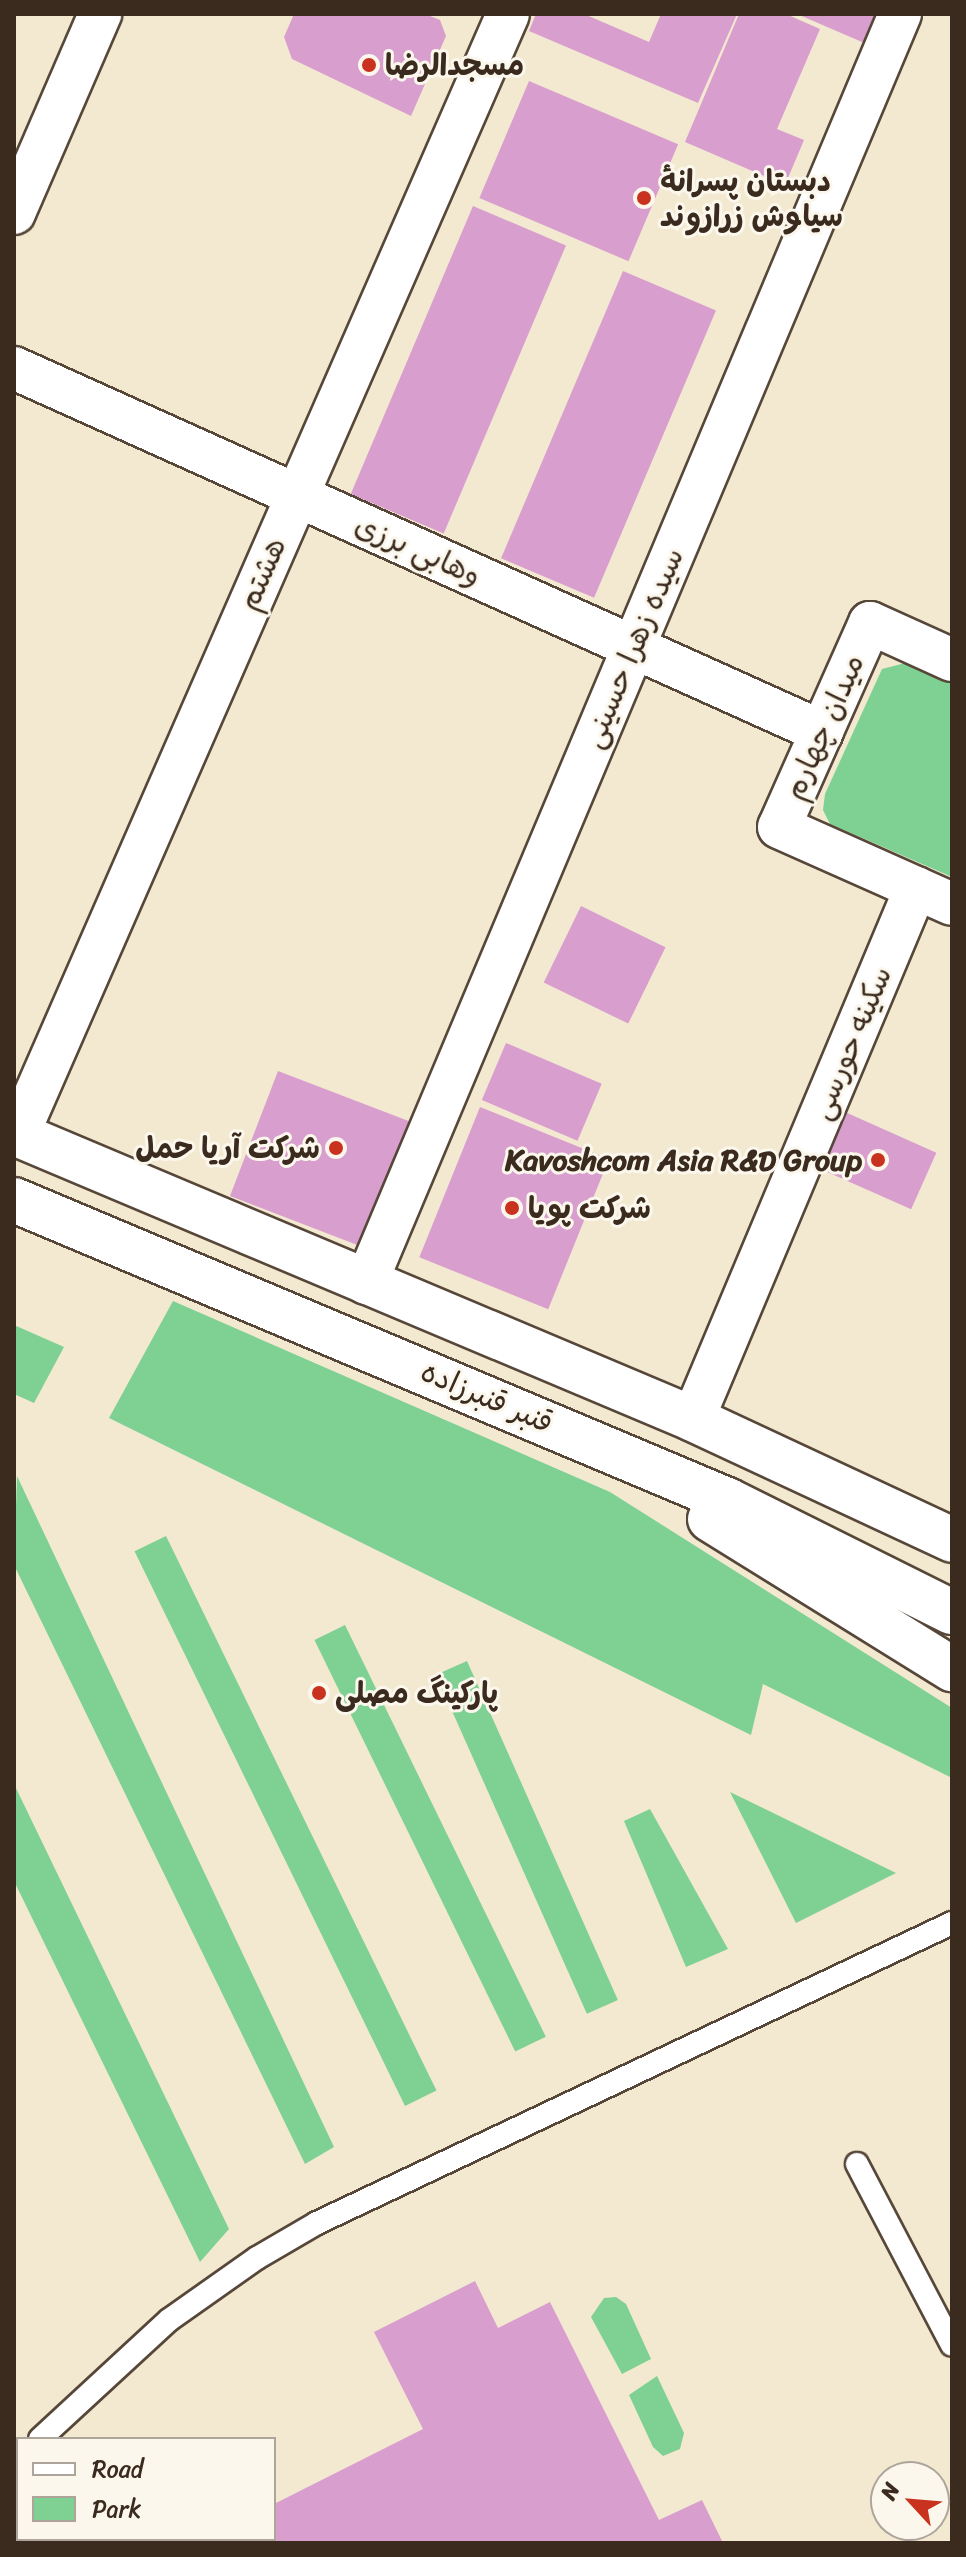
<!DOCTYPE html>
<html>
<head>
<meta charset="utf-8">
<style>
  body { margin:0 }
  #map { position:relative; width:966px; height:2557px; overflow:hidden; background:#f3e9d1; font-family:Sriracha,"Playpen Sans Arabic",sans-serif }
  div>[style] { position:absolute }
  .green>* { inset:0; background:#7ed193; transform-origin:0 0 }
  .building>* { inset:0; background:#d89ece; transform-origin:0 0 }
  .roads { filter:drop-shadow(2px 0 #574739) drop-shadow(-2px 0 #574739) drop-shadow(0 2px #574739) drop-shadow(0 -2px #574739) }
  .lane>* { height:22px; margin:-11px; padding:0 11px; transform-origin:11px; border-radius:11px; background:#fff }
  .street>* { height:42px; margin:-21px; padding:0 21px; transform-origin:21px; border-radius:21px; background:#fff }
  .secondary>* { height:44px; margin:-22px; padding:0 22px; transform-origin:22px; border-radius:22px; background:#fff }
  .dots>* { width:22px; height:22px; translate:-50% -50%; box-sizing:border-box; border:4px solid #fbf7ec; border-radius:50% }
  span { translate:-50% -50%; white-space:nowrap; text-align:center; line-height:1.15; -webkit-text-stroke:6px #fbf7ec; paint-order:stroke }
  .poi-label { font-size:30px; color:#3b2a1e; font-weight:700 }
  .left { translate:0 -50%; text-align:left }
  .right { translate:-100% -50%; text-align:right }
  .street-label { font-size:30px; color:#3b2a1e }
  .frame { position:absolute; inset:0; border:16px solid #3b2a1e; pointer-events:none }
  .legend { position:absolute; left:16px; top:2437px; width:260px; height:104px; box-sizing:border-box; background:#fbf7ec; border:2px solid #aea59a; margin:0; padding:10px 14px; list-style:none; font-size:24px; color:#3b2a1e }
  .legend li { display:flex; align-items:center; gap:16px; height:40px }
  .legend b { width:40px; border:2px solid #aea59a }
  .north { position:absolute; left:870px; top:2461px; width:80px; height:80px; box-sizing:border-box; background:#fbf7ec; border:2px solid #aea59a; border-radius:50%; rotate:296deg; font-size:22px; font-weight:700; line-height:32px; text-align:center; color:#3b2a1e }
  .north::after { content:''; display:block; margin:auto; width:28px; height:36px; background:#c8321e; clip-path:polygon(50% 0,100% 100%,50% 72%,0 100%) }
</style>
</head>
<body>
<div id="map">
  <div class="green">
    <div style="clip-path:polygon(909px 662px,952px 681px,952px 877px,830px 824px,823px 810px,825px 794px,882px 669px)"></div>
    <div style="clip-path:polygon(173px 1301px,610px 1492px,952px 1708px,952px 1778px,763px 1684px,751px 1735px,109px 1418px)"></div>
    <div style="clip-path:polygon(14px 1325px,64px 1347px,34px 1403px,14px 1394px)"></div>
    <div style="clip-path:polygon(17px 1476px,334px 2147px,305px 2164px,14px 1565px)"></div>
    <div style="left:166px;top:1536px;width:617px;height:35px;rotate:64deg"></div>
    <div style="left:345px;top:1625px;width:458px;height:34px;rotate:64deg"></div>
    <div style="left:467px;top:1661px;width:371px;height:34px;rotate:66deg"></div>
    <div style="clip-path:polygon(14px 1784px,229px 2229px,200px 2262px,14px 1881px)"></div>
    <div style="clip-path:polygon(730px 1792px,896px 1873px,796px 1923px)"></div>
    <div style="clip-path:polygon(650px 1809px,728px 1949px,686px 1967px,624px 1821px)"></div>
    <div style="clip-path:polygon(616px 2297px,626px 2304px,651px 2359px,622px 2374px,591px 2317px,604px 2298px)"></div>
    <div style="clip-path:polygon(657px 2376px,684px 2433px,680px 2449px,663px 2456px,653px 2447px,629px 2395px)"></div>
  </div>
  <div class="building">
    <div style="clip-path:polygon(294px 14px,425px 14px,440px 20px,446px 36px,411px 116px,292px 59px,284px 37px)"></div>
    <div style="clip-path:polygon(536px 14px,584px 14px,649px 42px,661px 14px,737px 14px,698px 103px,529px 31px)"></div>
    <div style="clip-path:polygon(739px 14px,786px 14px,820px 29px,777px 129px,804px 140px,785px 185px,685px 142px)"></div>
    <div style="clip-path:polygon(797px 14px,882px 14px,869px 45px)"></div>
    <div style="left:529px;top:81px;width:162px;height:127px;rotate:23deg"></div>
    <div style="left:473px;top:206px;width:101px;height:313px;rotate:23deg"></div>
    <div style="left:623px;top:271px;width:101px;height:312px;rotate:23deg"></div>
    <div style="left:581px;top:906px;width:94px;height:85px;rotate:26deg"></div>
    <div style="left:506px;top:1043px;width:104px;height:62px;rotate:23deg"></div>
    <div style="left:278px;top:1071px;width:158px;height:134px;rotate:21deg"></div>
    <div style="left:480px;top:1107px;width:139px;height:162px;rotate:22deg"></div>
    <div style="left:845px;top:1112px;width:100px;height:62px;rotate:24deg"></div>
    <div style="clip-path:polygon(475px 2281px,498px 2328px,550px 2302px,659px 2520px,702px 2500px,723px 2543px,196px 2543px,204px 2539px,274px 2539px,274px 2504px,423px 2429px,374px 2332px)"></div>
  </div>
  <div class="roads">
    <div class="lane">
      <div style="left:857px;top:2164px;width:204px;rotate:62.3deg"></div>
      <div style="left:40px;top:2439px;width:176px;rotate:-42.7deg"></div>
      <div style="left:169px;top:2320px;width:108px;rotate:-35.2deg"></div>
      <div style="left:257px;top:2258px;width:69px;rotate:-30.3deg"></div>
      <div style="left:317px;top:2223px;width:702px;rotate:-25.29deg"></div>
      <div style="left:14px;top:2462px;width:5px;rotate:-37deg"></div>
    </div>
    <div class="street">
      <div style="left:14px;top:213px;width:217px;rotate:-66.6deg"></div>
      <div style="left:14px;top:368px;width:886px;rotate:24.25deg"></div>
      <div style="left:952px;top:660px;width:90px;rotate:-155.7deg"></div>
      <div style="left:870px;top:623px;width:223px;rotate:114deg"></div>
      <div style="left:779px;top:827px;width:189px;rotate:24deg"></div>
      <div style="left:18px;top:1134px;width:1222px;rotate:-66.37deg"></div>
      <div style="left:366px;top:1283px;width:1377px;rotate:-67.18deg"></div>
      <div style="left:693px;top:1419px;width:576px;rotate:-67.22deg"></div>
    </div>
    <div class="secondary">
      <div style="left:14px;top:1133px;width:737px;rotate:22.84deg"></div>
      <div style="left:693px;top:1419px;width:286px;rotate:25deg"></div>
      <div style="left:14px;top:1200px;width:774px;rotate:22.82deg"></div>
      <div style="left:727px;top:1500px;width:251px;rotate:26.5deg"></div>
      <div style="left:710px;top:1519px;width:285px;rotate:31.8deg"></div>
    </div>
  </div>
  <div class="dots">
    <div style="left:369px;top:65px;background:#c8321e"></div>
    <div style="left:644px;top:198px;background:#c8321e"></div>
    <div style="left:336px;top:1148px;background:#c8321e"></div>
    <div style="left:878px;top:1160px;background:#c8321e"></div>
    <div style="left:512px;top:1208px;background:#c8321e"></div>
    <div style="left:319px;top:1693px;background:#c8321e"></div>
  </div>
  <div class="poi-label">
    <span class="left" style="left:385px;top:65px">مسجدالرضا</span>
    <span class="left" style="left:660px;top:198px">دبستان پسرانهٔ<br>سیاوش زرازوند</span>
    <span class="right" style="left:320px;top:1148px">شرکت آریا حمل</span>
    <span class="right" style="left:862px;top:1160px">Kavoshcom Asia R&amp;D Group</span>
    <span class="left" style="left:528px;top:1208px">شرکت پویا</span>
    <span class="left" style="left:335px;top:1693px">پارکینگ مصلی</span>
  </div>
  <div class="street-label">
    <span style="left:418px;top:550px;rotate:24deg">وهابی برزی</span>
    <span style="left:262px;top:574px;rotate:-66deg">هشتم</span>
    <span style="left:633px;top:648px;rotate:-67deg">سیده زهرا حسینی</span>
    <span style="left:824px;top:727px;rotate:-66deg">میدان چهارم</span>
    <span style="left:851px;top:1043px;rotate:-67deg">سکینه حورسی</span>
    <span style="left:487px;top:1397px;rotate:23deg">قنبر قنبرزاده</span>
  </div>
  <div class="frame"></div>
  <ul class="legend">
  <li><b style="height:10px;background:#fff"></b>Road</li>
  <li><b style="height:22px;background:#7ed193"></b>Park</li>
  </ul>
  <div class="north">N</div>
</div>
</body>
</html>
